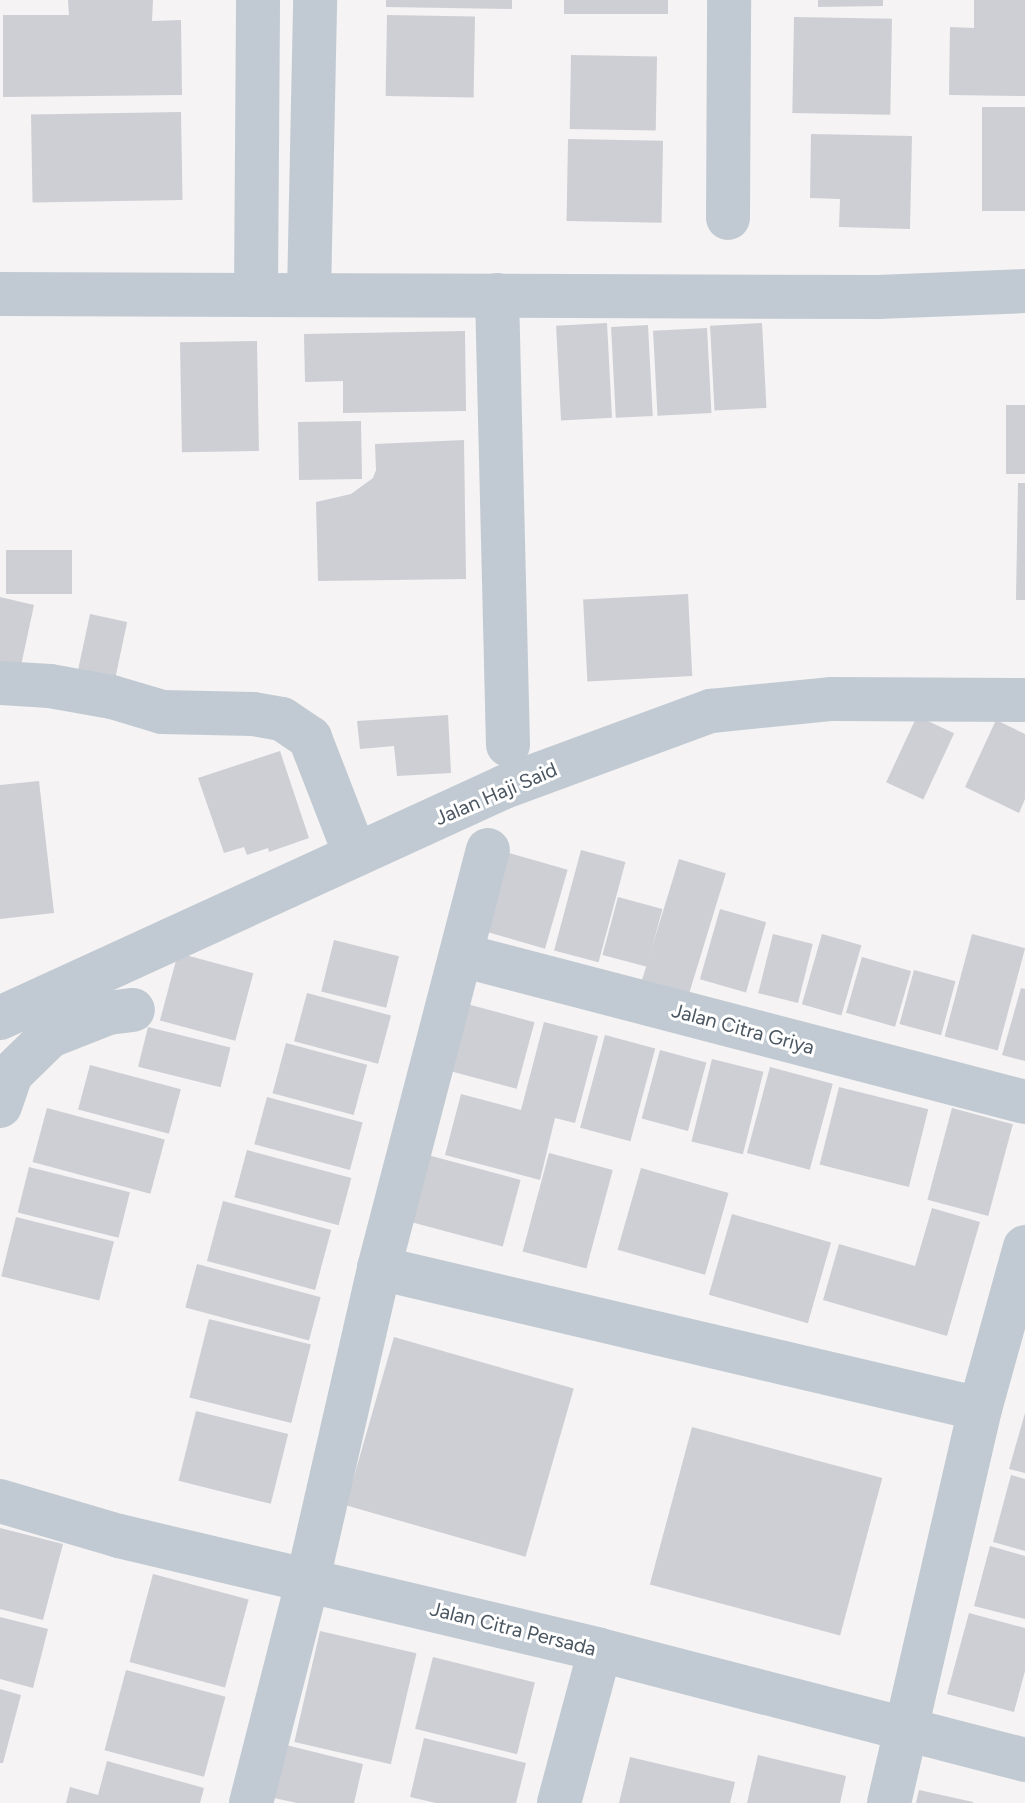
<!DOCTYPE html>
<html>
<head>
<meta charset="utf-8">
<style>
  body { margin:0 }
  #map { position:relative; width:1025px; height:1803px; overflow:hidden; background:#f5f3f3; font-family:Figtree,sans-serif }
  div>[style] { position:absolute }
  .building>* { inset:0; background:#cdcfd5; transform-origin:0 0 }
  .minor>* { height:44px; margin:-22px; padding:0 22px; transform-origin:22px; border-radius:22px; background:#c1cad2 }
  span { translate:-50% -50%; white-space:nowrap; text-align:center; line-height:1.15; -webkit-text-stroke:6px #fff; paint-order:stroke }
  .street-label { font-size:20px; color:#4a5661 }
</style>
</head>
<body>
<div id="map">
  <div class="building">
    <div style="clip-path:polygon(68px 0,153px 0,152px 21px,181px 20px,182px 95px,3px 97px,3px 15px,69px 15px)"></div>
    <div style="clip-path:polygon(386px 0,512px 0,512px 9px,386px 7px)"></div>
    <div style="left:564px;top:0;width:104px;height:14px"></div>
    <div style="clip-path:polygon(818px 0,883px 0,883px 6px,818px 7px)"></div>
    <div style="clip-path:polygon(974px 0,1025px 0,1025px 96px,949px 95px,950px 27px,974px 28px)"></div>
    <div style="left:387px;top:15px;width:88px;height:81px;rotate:1deg"></div>
    <div style="left:794px;top:17px;width:98px;height:96px;rotate:1deg"></div>
    <div style="left:571px;top:55px;width:86px;height:74px;rotate:1deg"></div>
    <div style="left:1025px;top:107px;width:104px;height:43px;rotate:90deg"></div>
    <div style="left:181px;top:112px;width:88px;height:150px;rotate:89deg"></div>
    <div style="clip-path:polygon(811px 134px,912px 136px,910px 229px,839px 227px,840px 199px,810px 198px)"></div>
    <div style="left:568px;top:139px;width:95px;height:82px;rotate:1deg"></div>
    <div style="left:607px;top:323px;width:95px;height:51px;rotate:87deg"></div>
    <div style="left:762px;top:323px;width:85px;height:52px;rotate:87deg"></div>
    <div style="left:648px;top:325px;width:91px;height:37px;rotate:87deg"></div>
    <div style="left:707px;top:328px;width:85px;height:54px;rotate:87deg"></div>
    <div style="clip-path:polygon(465px 331px,466px 411px,343px 413px,343px 381px,305px 382px,304px 334px)"></div>
    <div style="left:257px;top:341px;width:110px;height:77px;rotate:89deg"></div>
    <div style="left:1006px;top:405px;width:19px;height:69px"></div>
    <div style="left:361px;top:421px;width:58px;height:63px;rotate:89deg"></div>
    <div style="clip-path:polygon(464px 440px,466px 579px,318px 581px,316px 502px,351px 494px,373px 478px,376px 470px,375px 444px)"></div>
    <div style="clip-path:polygon(1018px 483px,1025px 483px,1025px 600px,1016px 600px)"></div>
    <div style="left:6px;top:550px;width:66px;height:44px"></div>
    <div style="left:688px;top:594px;width:82px;height:105px;rotate:87deg"></div>
    <div style="clip-path:polygon(0 597px,34px 605px,19px 675px,0 671px)"></div>
    <div style="left:90px;top:614px;width:38px;height:57px;rotate:12deg"></div>
    <div style="clip-path:polygon(448px 715px,451px 773px,397px 776px,394px 746px,360px 749px,357px 721px)"></div>
    <div style="left:917px;top:716px;width:41px;height:73px;rotate:25deg"></div>
    <div style="clip-path:polygon(996px 720px,1025px 734px,1025px 799px,1019px 813px,965px 787px)"></div>
    <div style="clip-path:polygon(280px 751px,309px 838px,269px 852px,268px 848px,247px 855px,244px 847px,224px 853px,198px 778px)"></div>
    <div style="clip-path:polygon(39px 781px,54px 913px,0 919px,0 785px)"></div>
    <div style="left:581px;top:850px;width:46px;height:104px;rotate:15deg"></div>
    <div style="left:509px;top:853px;width:61px;height:82px;rotate:16deg"></div>
    <div style="left:679px;top:859px;width:49px;height:127px;rotate:17deg"></div>
    <div style="left:618px;top:897px;width:46px;height:60px;rotate:15deg"></div>
    <div style="left:720px;top:909px;width:48px;height:73px;rotate:16deg"></div>
    <div style="left:773px;top:934px;width:41px;height:61px;rotate:14deg"></div>
    <div style="left:822px;top:934px;width:41px;height:73px;rotate:16deg"></div>
    <div style="left:972px;top:934px;width:55px;height:106px;rotate:15deg"></div>
    <div style="left:334px;top:940px;width:67px;height:53px;rotate:14deg"></div>
    <div style="left:178px;top:953px;width:78px;height:70px;rotate:15deg"></div>
    <div style="left:862px;top:957px;width:51px;height:58px;rotate:16deg"></div>
    <div style="left:914px;top:970px;width:43px;height:56px;rotate:15deg"></div>
    <div style="clip-path:polygon(1021px 988px,1025px 989px,1025px 1061px,1002px 1055px)"></div>
    <div style="left:307px;top:993px;width:87px;height:50px;rotate:15deg"></div>
    <div style="left:463px;top:1003px;width:74px;height:69px;rotate:15deg"></div>
    <div style="clip-path:polygon(544px 1022px,598px 1036px,575px 1123px,555px 1118px,540px 1180px,445px 1155px,461px 1094px,521px 1110px)"></div>
    <div style="left:148px;top:1027px;width:85px;height:41px;rotate:14deg"></div>
    <div style="left:605px;top:1035px;width:52px;height:96px;rotate:15deg"></div>
    <div style="left:286px;top:1043px;width:84px;height:52px;rotate:15deg"></div>
    <div style="left:660px;top:1050px;width:48px;height:71px;rotate:15deg"></div>
    <div style="left:712px;top:1059px;width:53px;height:85px;rotate:14deg"></div>
    <div style="left:90px;top:1065px;width:94px;height:46px;rotate:15deg"></div>
    <div style="left:770px;top:1067px;width:65px;height:89px;rotate:15deg"></div>
    <div style="left:839px;top:1087px;width:92px;height:80px;rotate:14deg"></div>
    <div style="left:267px;top:1097px;width:99px;height:49px;rotate:15deg"></div>
    <div style="left:47px;top:1108px;width:122px;height:56px;rotate:15deg"></div>
    <div style="left:952px;top:1108px;width:63px;height:95px;rotate:15deg"></div>
    <div style="left:247px;top:1150px;width:108px;height:49px;rotate:15deg"></div>
    <div style="left:549px;top:1153px;width:66px;height:102px;rotate:15deg"></div>
    <div style="left:424px;top:1154px;width:100px;height:69px;rotate:15deg"></div>
    <div style="left:29px;top:1167px;width:104px;height:47px;rotate:14deg"></div>
    <div style="left:641px;top:1168px;width:91px;height:85px;rotate:16deg"></div>
    <div style="left:223px;top:1201px;width:112px;height:62px;rotate:15deg"></div>
    <div style="clip-path:polygon(932px 1208px,980px 1222px,947px 1336px,823px 1300px,839px 1244px,915px 1266px)"></div>
    <div style="left:732px;top:1214px;width:103px;height:84px;rotate:16deg"></div>
    <div style="left:16px;top:1217px;width:101px;height:61px;rotate:14deg"></div>
    <div style="left:197px;top:1264px;width:128px;height:45px;rotate:15deg"></div>
    <div style="left:209px;top:1319px;width:105px;height:81px;rotate:14deg"></div>
    <div style="left:394px;top:1337px;width:187px;height:175px;rotate:16deg"></div>
    <div style="left:196px;top:1411px;width:95px;height:72px;rotate:14deg"></div>
    <div style="clip-path:polygon(1025px 1413px,1025px 1473px,1009px 1469px)"></div>
    <div style="left:692px;top:1427px;width:197px;height:163px;rotate:15deg"></div>
    <div style="clip-path:polygon(1011px 1475px,1025px 1479px,1025px 1551px,993px 1542px)"></div>
    <div style="clip-path:polygon(0 1528px,63px 1544px,43px 1620px,0 1609px)"></div>
    <div style="clip-path:polygon(990px 1546px,1025px 1556px,1025px 1619px,974px 1606px)"></div>
    <div style="left:153px;top:1574px;width:99px;height:91px;rotate:15deg"></div>
    <div style="clip-path:polygon(969px 1613px,1025px 1628px,1025px 1671px,1014px 1712px,947px 1694px)"></div>
    <div style="clip-path:polygon(0 1617px,48px 1629px,33px 1688px,0 1679px)"></div>
    <div style="left:320px;top:1631px;width:99px;height:114px;rotate:13deg"></div>
    <div style="left:433px;top:1657px;width:105px;height:74px;rotate:14deg"></div>
    <div style="left:126px;top:1670px;width:103px;height:83px;rotate:15deg"></div>
    <div style="clip-path:polygon(0 1689px,21px 1695px,3px 1763px,0 1763px)"></div>
    <div style="clip-path:polygon(424px 1738px,526px 1763px,516px 1803px,436px 1803px,410px 1797px)"></div>
    <div style="clip-path:polygon(286px 1745px,363px 1764px,354px 1803px,297px 1803px,274px 1798px)"></div>
    <div style="clip-path:polygon(758px 1755px,846px 1776px,840px 1803px,747px 1803px)"></div>
    <div style="clip-path:polygon(630px 1757px,735px 1782px,730px 1803px,619px 1803px)"></div>
    <div style="clip-path:polygon(107px 1761px,204px 1788px,200px 1803px,66px 1803px,70px 1787px,98px 1795px)"></div>
    <div style="clip-path:polygon(919px 1790px,973px 1802px,973px 1803px,916px 1803px)"></div>
  </div>
  <div class="minor">
    <div style="left:728px;top:218px;width:218px;rotate:-89.7deg"></div>
    <div style="left:256px;top:293px;width:293px;rotate:-89.6deg"></div>
    <div style="left:0;top:294px;width:878px;rotate:0.2deg"></div>
    <div style="left:878px;top:297px;width:147px;rotate:-2.3deg"></div>
    <div style="left:309px;top:294px;width:294px;rotate:-88.8deg"></div>
    <div style="left:497px;top:295px;width:450px;rotate:88.6deg"></div>
    <div style="left:0;top:683px;width:50px;rotate:3.4deg"></div>
    <div style="left:50px;top:686px;width:63px;rotate:10.1deg"></div>
    <div style="left:112px;top:697px;width:52px;rotate:16.7deg"></div>
    <div style="left:162px;top:712px;width:91px;rotate:1.3deg"></div>
    <div style="left:253px;top:714px;width:29px;rotate:10deg"></div>
    <div style="left:282px;top:719px;width:34px;rotate:34deg"></div>
    <div style="left:310px;top:738px;width:124px;rotate:68.8deg"></div>
    <div style="left:461px;top:955px;width:583px;rotate:14.61deg"></div>
    <div style="left:0;top:1018px;width:554px;rotate:-24.62deg"></div>
    <div style="left:504px;top:787px;width:221px;rotate:-20.2deg"></div>
    <div style="left:711px;top:711px;width:122px;rotate:-5.7deg"></div>
    <div style="left:832px;top:699px;width:193px;rotate:0.3deg"></div>
    <div style="left:0;top:1106px;width:34px;rotate:-71deg"></div>
    <div style="left:11px;top:1074px;width:54px;rotate:-44.3deg"></div>
    <div style="left:50px;top:1036px;width:62px;rotate:-21.6deg"></div>
    <div style="left:108px;top:1013px;width:25px;rotate:-7deg"></div>
    <div style="left:379px;top:1268px;width:617px;rotate:13.2deg"></div>
    <div style="left:0;top:1501px;width:124px;rotate:16.4deg"></div>
    <div style="left:119px;top:1536px;width:494px;rotate:13.3deg"></div>
    <div style="left:600px;top:1650px;width:439px;rotate:14.5deg"></div>
    <div style="left:251px;top:1803px;width:231px;rotate:-75.7deg"></div>
    <div style="left:308px;top:1579px;width:319px;rotate:-77.1deg"></div>
    <div style="left:379px;top:1268px;width:432px;rotate:-75.4deg"></div>
    <div style="left:559px;top:1803px;width:158px;rotate:-75deg"></div>
    <div style="left:889px;top:1803px;width:404px;rotate:-77deg"></div>
    <div style="left:980px;top:1409px;width:168px;rotate:-74.5deg"></div>
  </div>
  <div class="street-label">
    <span style="left:496px;top:794px;rotate:-23deg">Jalan Haji Said</span>
    <span style="left:743px;top:1029px;rotate:15deg">Jalan Citra Griya</span>
    <span style="left:513px;top:1629px;rotate:14deg">Jalan Citra Persada</span>
  </div>
</div>
</body>
</html>
